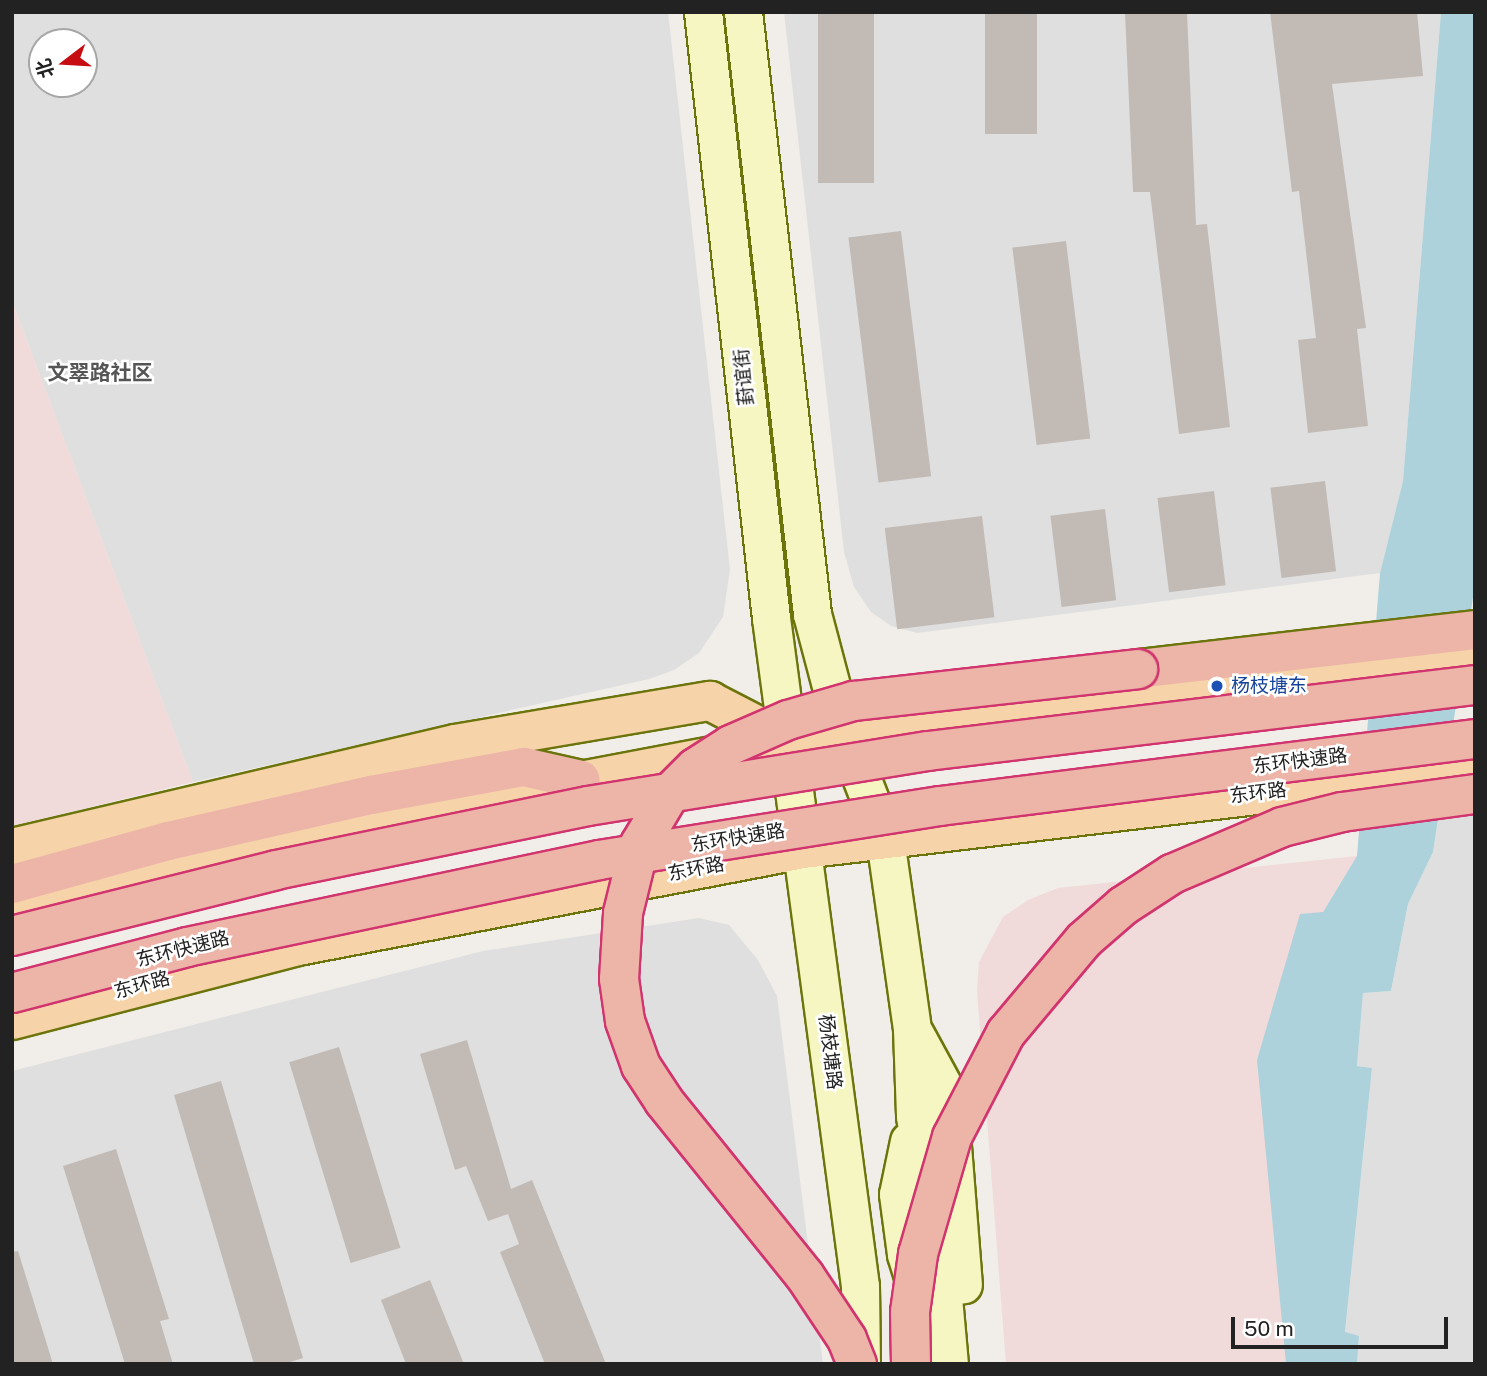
<!DOCTYPE html>
<html>
<head>
<meta charset="utf-8">
<style>
  body { margin:0 }
  #map { position:relative; width:1487px; height:1376px; overflow:hidden; background:#f1eee9; font-family:"Public Sans","Noto Sans SC",sans-serif }
  div>[style] { position:absolute }
  .residential>* { inset:0; background:#dfdfdf }
  .commercial>* { inset:0; background:#f0dada }
  .water>* { inset:0; background:#add2db }
  .building>* { inset:0; background:#c2bab5; transform-origin:0 0 }
  .roads { filter:drop-shadow(2px 0 #6c750c) drop-shadow(-2px 0 #6c750c) drop-shadow(0 2px #6c750c) drop-shadow(0 -2px #6c750c) }
  .secondary>* { height:37px; margin:-18.5px; padding:0 18.5px; transform-origin:18.5px; border-radius:18.5px; background:#f5f6c2 }
  .primary>* { height:38px; margin:-19px; padding:0 19px; transform-origin:19px; border-radius:19px; background:#f6d3a9 }
  .trunk>* { height:38px; margin:-19px; padding:0 19px; transform-origin:19px; border-radius:19px; background:#ecb5a8 }
  .bridges { filter:drop-shadow(2px 0 #d1346e) drop-shadow(-2px 0 #d1346e) drop-shadow(0 2px #d1346e) drop-shadow(0 -2px #d1346e) }
  .trunk-bridge>* { height:38px; margin:-19px; padding:0 19px; transform-origin:19px; border-radius:19px; background:#ecb5a8 }
  .dots>* { width:19px; height:19px; translate:-50% -50%; box-sizing:border-box; border:4px solid #fff; border-radius:50% }
  span { translate:-50% -50%; white-space:nowrap; text-align:center; line-height:1.15; -webkit-text-stroke:5px #fff; paint-order:stroke }
  .street-label { font-size:19px; color:#222 }
  .transit-label { font-size:19px; color:#164399 }
  .left { translate:0 -50%; text-align:left }
  .neighbourhood-label { font-size:21px; color:#555; font-weight:700 }
  .frame { position:absolute; inset:0; border:14px solid #222; pointer-events:none }
  .north { position:absolute; left:28px; top:28px; width:70px; height:70px; box-sizing:border-box; background:#fff; border:2px solid #a7a7a7; border-radius:50%; rotate:253deg; font-size:19px; font-weight:700; line-height:28px; text-align:center; color:#222 }
  .north::after { content:''; display:block; margin:auto; width:24px; height:32px; background:#c60d12; clip-path:polygon(50% 0,100% 100%,50% 72%,0 100%) }
  .scale { position:absolute; left:1231px; top:1317px; width:217px; height:32px; box-sizing:border-box; border:4px solid #222; border-top:0; padding-left:9px; font-size:21px; line-height:24px; white-space:nowrap; color:#222; -webkit-text-stroke:5px #fff; paint-order:stroke }
</style>
</head>
<body>
<div id="map">
  <div class="residential">
    <div style="clip-path:polygon(evenodd,12px 12px,668px 12px,730px 570px,723px 617px,699px 653px,674px 670px,649px 679px,193px 782px,12px 301px,12px 12px,42px 42px,84px 42px,84px 84px,42px 84px,42px 42px)"></div>
    <div style="clip-path:polygon(784px 12px,1441px 12px,1403px 481px,1380px 573px,917px 633px,891px 626px,871px 612px,854px 587px,844px 552px)"></div>
    <div style="clip-path:polygon(1475px 813px,1475px 1364px,1357px 1364px,1359px 1337px,1345px 1333px,1372px 1068px,1357px 1066px,1363px 993px,1391px 991px,1408px 904px,1433px 852px,1439px 817px)"></div>
    <div style="clip-path:polygon(699px 918px,729px 925px,758px 960px,777px 996px,823px 1364px,12px 1364px,12px 1071px,483px 951px)"></div>
  </div>
  <div class="commercial">
    <div style="clip-path:polygon(12px 301px,193px 782px,12px 826px)"></div>
    <div style="clip-path:polygon(1357px 856px,1323px 912px,1279px 1265px,1286px 1364px,1006px 1364px,977px 991px,979px 962px,1003px 917px,1028px 900px,1058px 888px)"></div>
  </div>
  <div class="water">
    <div style="clip-path:polygon(1441px 12px,1475px 12px,1475px 585px,1433px 852px,1408px 904px,1391px 991px,1363px 993px,1357px 1066px,1372px 1068px,1345px 1332px,1359px 1336px,1357px 1364px,1286px 1364px,1257px 1060px,1300px 914px,1323px 912px,1357px 856px,1380px 573px,1403px 481px)"></div>
  </div>
  <div class="building">
    <div style="left:818px;top:12px;width:56px;height:171px"></div>
    <div style="left:985px;top:12px;width:52px;height:122px"></div>
    <div style="clip-path:polygon(1125px 12px,1187px 12px,1196px 225px,1207px 224px,1230px 427px,1179px 434px,1150px 192px,1133px 192px)"></div>
    <div style="clip-path:polygon(1270px 12px,1417px 12px,1423px 76px,1332px 84px,1366px 328px,1357px 329px,1368px 426px,1308px 433px,1298px 340px,1316px 338px,1299px 191px,1292px 192px)"></div>
    <div style="left:901px;top:231px;width:247px;height:53px;rotate:83deg"></div>
    <div style="left:1066px;top:241px;width:199px;height:54px;rotate:83deg"></div>
    <div style="left:1325px;top:481px;width:91px;height:55px;rotate:83deg"></div>
    <div style="left:1214px;top:491px;width:95px;height:57px;rotate:83deg"></div>
    <div style="left:1105px;top:509px;width:92px;height:55px;rotate:83deg"></div>
    <div style="left:982px;top:516px;width:102px;height:98px;rotate:83deg"></div>
    <div style="clip-path:polygon(467px 1040px,511px 1189px,532px 1180px,606px 1364px,545px 1364px,500px 1252px,519px 1244px,508px 1214px,488px 1221px,466px 1166px,455px 1170px,420px 1054px)"></div>
    <div style="left:339px;top:1047px;width:210px;height:52px;rotate:73deg"></div>
    <div style="clip-path:polygon(221px 1081px,303px 1358px,284px 1364px,254px 1364px,174px 1095px)"></div>
    <div style="clip-path:polygon(116px 1149px,169px 1319px,160px 1321px,173px 1364px,125px 1364px,63px 1166px)"></div>
    <div style="clip-path:polygon(18px 1251px,53px 1364px,12px 1363px,12px 1252px)"></div>
    <div style="clip-path:polygon(430px 1280px,464px 1364px,406px 1364px,381px 1300px)"></div>
  </div>
  <div class="roads">
    <div class="secondary">
      <div style="left:703px;top:12px;width:610px;rotate:83.6deg"></div>
      <div style="left:771px;top:618px;width:674px;rotate:82.41deg"></div>
      <div style="left:860px;top:1286px;width:78px;rotate:89.3deg"></div>
      <div style="left:743px;top:12px;width:606px;rotate:83.46deg"></div>
      <div style="left:812px;top:614px;width:121px;rotate:75.2deg"></div>
      <div style="left:843px;top:731px;width:116px;rotate:68.7deg"></div>
      <div style="left:885px;top:839px;width:192px;rotate:81.9deg"></div>
      <div style="left:912px;top:1029px;width:87px;rotate:88deg"></div>
      <div style="left:915px;top:1116px;width:161px;rotate:80.7deg"></div>
      <div style="left:941px;top:1275px;width:89px;rotate:84.9deg"></div>
      <div style="left:916px;top:1036px;width:67px;rotate:61.5deg"></div>
      <div style="left:948px;top:1095px;width:190px;rotate:85.5deg"></div>
      <div style="left:909px;top:1141px;width:54px;rotate:101.7deg"></div>
      <div style="left:898px;top:1194px;width:61px;rotate:82.4deg"></div>
      <div style="left:906px;top:1254px;width:30px;rotate:73deg"></div>
    </div>
    <div class="primary">
      <div style="left:12px;top:848px;width:455px;rotate:-13.2deg"></div>
      <div style="left:455px;top:744px;width:259px;rotate:-9.6deg"></div>
      <div style="left:710px;top:701px;width:87px;rotate:27.5deg"></div>
      <div style="left:12px;top:904px;width:266px;rotate:-13.9deg"></div>
      <div style="left:270px;top:840px;width:583px;rotate:-10.77deg"></div>
      <div style="left:843px;top:731px;width:636px;rotate:-6.68deg"></div>
      <div style="left:12px;top:1020px;width:295px;rotate:-14.5deg"></div>
      <div style="left:298px;top:946px;width:514px;rotate:-10.87deg"></div>
      <div style="left:803px;top:849px;width:677px;rotate:-6.79deg"></div>
    </div>
    <div class="trunk">
      <div style="left:1138px;top:669px;width:339px;rotate:-6.6deg"></div>
      <div style="left:12px;top:884px;width:162px;rotate:-15.4deg"></div>
      <div style="left:168px;top:841px;width:208px;rotate:-12.8deg"></div>
      <div style="left:371px;top:795px;width:156px;rotate:-10.4deg"></div>
      <div style="left:524px;top:767px;width:58px;rotate:12.8deg"></div>
    </div>
  </div>
  <div class="bridges">
    <div class="trunk-bridge">
      <div style="left:12px;top:936px;width:272px;rotate:-14deg"></div>
      <div style="left:276px;top:870px;width:318px;rotate:-11.6deg"></div>
      <div style="left:588px;top:806px;width:344px;rotate:-9.2deg"></div>
      <div style="left:928px;top:751px;width:551px;rotate:-6.88deg"></div>
      <div style="left:12px;top:993px;width:181px;rotate:-14.7deg"></div>
      <div style="left:187px;top:947px;width:421px;rotate:-11.9deg"></div>
      <div style="left:599px;top:860px;width:345px;rotate:-9deg"></div>
      <div style="left:940px;top:806px;width:539px;rotate:-7.14deg"></div>
      <div style="left:857px;top:1364px;width:27px;rotate:-112deg"></div>
      <div style="left:847px;top:1339px;width:76px;rotate:-123.7deg"></div>
      <div style="left:805px;top:1276px;width:225px;rotate:-128.9deg"></div>
      <div style="left:664px;top:1101px;width:42px;rotate:-123.3deg"></div>
      <div style="left:641px;top:1066px;width:48px;rotate:-109.6deg"></div>
      <div style="left:625px;top:1021px;width:42px;rotate:-98.1deg"></div>
      <div style="left:619px;top:979px;width:66px;rotate:-86.5deg"></div>
      <div style="left:623px;top:913px;width:71px;rotate:-76.2deg"></div>
      <div style="left:640px;top:844px;width:61px;rotate:-59.2deg"></div>
      <div style="left:671px;top:792px;width:34px;rotate:-45deg"></div>
      <div style="left:695px;top:768px;width:43px;rotate:-32.6deg"></div>
      <div style="left:731px;top:745px;width:62px;rotate:-23.7deg"></div>
      <div style="left:788px;top:720px;width:69px;rotate:-16.1deg"></div>
      <div style="left:854px;top:701px;width:286px;rotate:-6.4deg"></div>
      <div style="left:911px;top:1364px;width:52px;rotate:-91.1deg"></div>
      <div style="left:910px;top:1312px;width:59px;rotate:-82.1deg"></div>
      <div style="left:918px;top:1254px;width:122px;rotate:-73.8deg"></div>
      <div style="left:952px;top:1137px;width:117px;rotate:-62.6deg"></div>
      <div style="left:1006px;top:1033px;width:121px;rotate:-50deg"></div>
      <div style="left:1084px;top:940px;width:52px;rotate:-41.1deg"></div>
      <div style="left:1123px;top:906px;width:59px;rotate:-33.1deg"></div>
      <div style="left:1172px;top:874px;width:120px;rotate:-23.1deg"></div>
      <div style="left:1282px;top:827px;width:62px;rotate:-14deg"></div>
      <div style="left:1342px;top:812px;width:134px;rotate:-7.7deg"></div>
    </div>
  </div>
  <div class="dots">
    <div style="left:1217px;top:686px;background:#1a4fb4"></div>
  </div>
  <div class="street-label">
    <span style="left:744px;top:377px;rotate:-96deg">葑谊街</span>
    <span style="left:1300px;top:761px;rotate:-7deg">东环快速路</span>
    <span style="left:1258px;top:793px;rotate:-7deg">东环路</span>
    <span style="left:738px;top:838px;rotate:-9deg">东环快速路</span>
    <span style="left:696px;top:869px;rotate:-11deg">东环路</span>
    <span style="left:183px;top:949px;rotate:-14deg">东环快速路</span>
    <span style="left:142px;top:985px;rotate:-15deg">东环路</span>
    <span style="left:830px;top:1052px;rotate:83deg">杨枝塘路</span>
  </div>
  <div class="transit-label">
    <span class="left" style="left:1231px;top:686px">杨枝塘东</span>
  </div>
  <div class="neighbourhood-label">
    <span style="left:100px;top:373px">文翠路社区</span>
  </div>
  <div class="frame"></div>
  <div class="north">北</div>
  <div class="scale">50 m</div>
</div>
</body>
</html>
